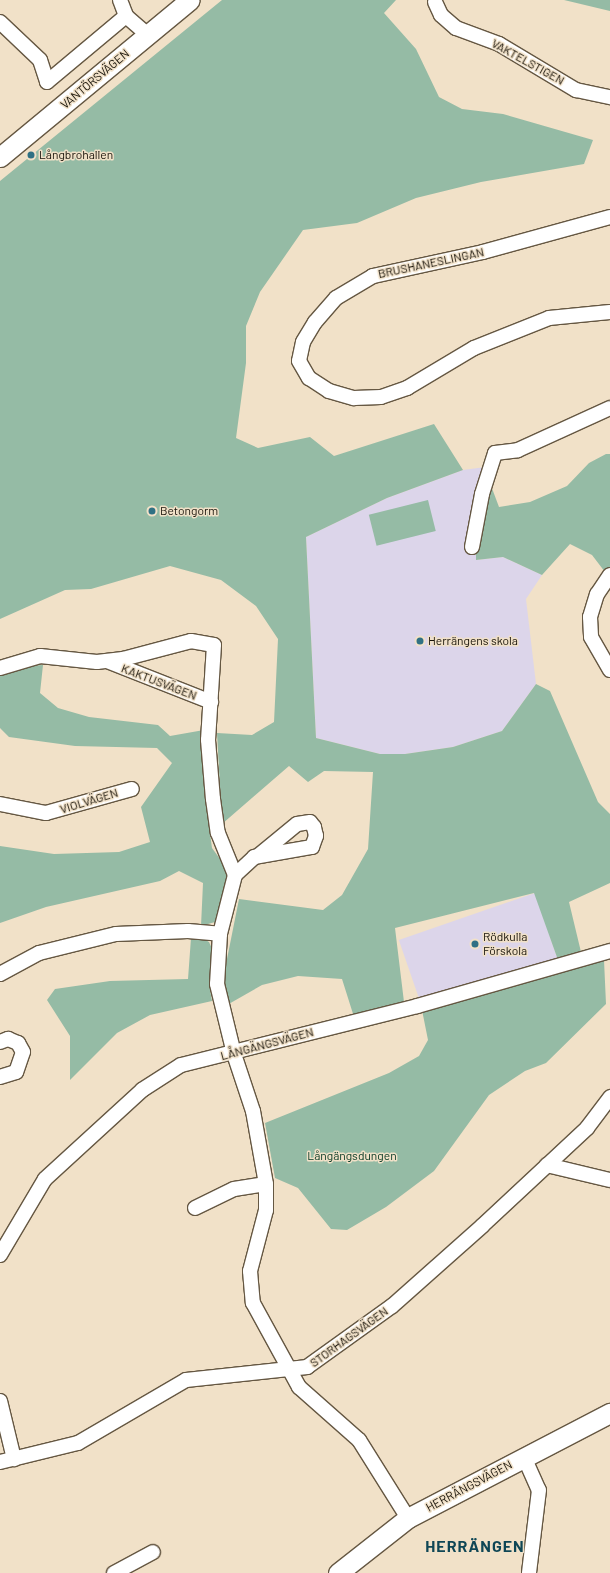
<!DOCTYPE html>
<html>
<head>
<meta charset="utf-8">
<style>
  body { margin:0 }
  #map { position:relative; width:610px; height:1573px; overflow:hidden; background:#f1e1c8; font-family:Barlow,sans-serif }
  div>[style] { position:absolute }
  .education>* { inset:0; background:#dcd5ea; transform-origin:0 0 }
  .green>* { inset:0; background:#95bba5; transform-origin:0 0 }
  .roads { filter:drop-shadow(1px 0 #655742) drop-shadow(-1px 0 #655742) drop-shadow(0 1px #655742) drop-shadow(0 -1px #655742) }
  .street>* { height:14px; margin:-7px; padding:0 7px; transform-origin:7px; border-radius:7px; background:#fff }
  .secondary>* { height:19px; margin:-9.5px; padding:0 9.5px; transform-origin:9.5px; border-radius:9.5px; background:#fff }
  .dots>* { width:11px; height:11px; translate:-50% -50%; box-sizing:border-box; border:2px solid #f1e1c8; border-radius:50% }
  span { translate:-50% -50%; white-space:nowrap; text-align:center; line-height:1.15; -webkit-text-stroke:3px #f1e1c8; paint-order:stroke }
  .street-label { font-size:12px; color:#171209 }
  .poi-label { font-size:12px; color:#171209 }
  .left { translate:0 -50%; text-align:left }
  .park-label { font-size:12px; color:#00351f }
  .district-label { font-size:16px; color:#0f4655; font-weight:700; letter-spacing:1px }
</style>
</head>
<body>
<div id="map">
  <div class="education">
    <div style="clip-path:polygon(500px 465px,490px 483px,476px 560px,503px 557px,542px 575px,526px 599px,536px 684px,502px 731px,453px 747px,405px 754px,380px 754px,316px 738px,306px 537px,387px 498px,463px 470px)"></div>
    <div style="left:535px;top:893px;width:71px;height:144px;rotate:71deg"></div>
  </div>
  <div class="green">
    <div style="clip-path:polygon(222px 0,396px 0,384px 13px,416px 49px,439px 97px,462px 109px,503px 114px,593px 140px,584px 164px,481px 182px,416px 198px,357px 223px,303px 230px,260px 292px,246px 326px,246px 363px,236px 438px,258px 448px,310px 437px,334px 456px,434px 424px,463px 470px,387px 498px,306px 537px,316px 738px,380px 754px,405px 754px,453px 747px,502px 731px,536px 684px,550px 691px,598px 802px,610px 814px,610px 883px,569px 902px,581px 952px,558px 960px,534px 893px,395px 928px,404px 1002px,354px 1017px,342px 979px,298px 976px,262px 985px,227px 1005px,223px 979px,239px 899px,323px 910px,342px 895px,368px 849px,373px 772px,324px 771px,308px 782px,289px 766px,222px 824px,217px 733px,252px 735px,274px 722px,278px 639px,256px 606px,221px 580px,170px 566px,91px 589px,65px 590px,0 619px,0 181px)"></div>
    <div style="clip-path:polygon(564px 0,610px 0,610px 11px)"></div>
    <div style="clip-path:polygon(606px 454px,610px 454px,610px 568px,605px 572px,592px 555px,570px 544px,542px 575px,503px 557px,476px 560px,476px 539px,490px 483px,499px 507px,530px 502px,567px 486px,589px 463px)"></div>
    <div style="left:428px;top:500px;width:32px;height:61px;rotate:76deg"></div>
    <div style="clip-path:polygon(43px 665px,40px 693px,58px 708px,89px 717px,158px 725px,170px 736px,204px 730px,204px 790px,212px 848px,228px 870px,226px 897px,215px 922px,201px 926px,203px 883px,179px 871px,160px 881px,46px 907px,0 923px,0 846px,54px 854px,119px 852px,150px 842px,141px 807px,172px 763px,157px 748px,75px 746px,9px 737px,0 728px,0 676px,26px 666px)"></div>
    <div style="clip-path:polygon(200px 937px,209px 942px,214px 953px,209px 983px,212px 1001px,150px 1015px,117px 1033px,70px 1080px,70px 1036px,47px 1000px,55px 989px,110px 981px,188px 979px,191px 938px)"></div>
    <div style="clip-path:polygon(604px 960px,606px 1004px,546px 1063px,525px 1071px,489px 1095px,434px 1171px,386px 1207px,347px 1230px,331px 1229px,298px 1188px,275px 1178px,265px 1123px,389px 1073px,419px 1056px,428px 1040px,422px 1010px)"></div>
  </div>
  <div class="roads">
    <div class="street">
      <div style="left:120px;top:0;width:17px;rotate:69deg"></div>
      <div style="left:126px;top:16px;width:29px;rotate:41deg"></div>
      <div style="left:435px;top:2px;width:14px;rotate:65deg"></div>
      <div style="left:441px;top:15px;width:20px;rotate:41deg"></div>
      <div style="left:456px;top:28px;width:46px;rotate:20.4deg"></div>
      <div style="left:499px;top:44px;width:90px;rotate:30.9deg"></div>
      <div style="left:576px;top:90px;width:35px;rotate:12deg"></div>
      <div style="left:0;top:22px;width:55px;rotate:43.5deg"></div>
      <div style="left:40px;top:60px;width:23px;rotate:72deg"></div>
      <div style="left:47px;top:82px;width:103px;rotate:-39.9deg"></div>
      <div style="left:610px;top:217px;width:132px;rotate:164.6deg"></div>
      <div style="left:483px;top:252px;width:113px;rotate:167.7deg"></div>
      <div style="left:373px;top:276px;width:43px;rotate:149.3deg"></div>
      <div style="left:336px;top:298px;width:32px;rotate:131deg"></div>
      <div style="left:315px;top:322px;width:23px;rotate:121deg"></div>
      <div style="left:303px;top:342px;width:19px;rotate:102deg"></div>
      <div style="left:299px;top:361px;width:20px;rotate:60deg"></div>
      <div style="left:309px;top:378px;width:24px;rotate:33deg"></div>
      <div style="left:329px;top:391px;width:26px;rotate:16deg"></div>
      <div style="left:354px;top:398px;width:27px;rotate:-2deg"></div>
      <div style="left:381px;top:397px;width:28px;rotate:-19deg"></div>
      <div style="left:407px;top:388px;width:78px;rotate:-30.8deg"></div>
      <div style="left:474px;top:348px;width:81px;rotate:-21.8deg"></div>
      <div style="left:549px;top:318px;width:61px;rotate:-5.6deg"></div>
      <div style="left:472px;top:547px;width:54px;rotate:-79.3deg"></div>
      <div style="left:482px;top:494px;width:43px;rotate:-72.4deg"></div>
      <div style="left:495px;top:453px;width:23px;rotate:-7deg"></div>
      <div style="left:518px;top:450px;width:101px;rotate:-24.5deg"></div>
      <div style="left:610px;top:575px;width:23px;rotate:124deg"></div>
      <div style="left:597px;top:594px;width:24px;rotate:107deg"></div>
      <div style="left:590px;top:617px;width:20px;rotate:87deg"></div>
      <div style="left:591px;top:637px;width:38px;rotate:60deg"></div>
      <div style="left:107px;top:661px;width:112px;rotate:21.5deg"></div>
      <div style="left:0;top:668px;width:42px;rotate:-16.7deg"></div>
      <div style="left:40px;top:656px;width:57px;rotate:6deg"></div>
      <div style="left:97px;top:662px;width:26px;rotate:-7deg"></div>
      <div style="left:123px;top:659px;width:70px;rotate:-14.8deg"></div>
      <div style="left:191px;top:641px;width:23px;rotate:10deg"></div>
      <div style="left:214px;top:645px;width:95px;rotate:93.6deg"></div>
      <div style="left:208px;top:740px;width:59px;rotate:85.2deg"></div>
      <div style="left:213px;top:799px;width:34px;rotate:82deg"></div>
      <div style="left:218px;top:833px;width:45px;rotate:68deg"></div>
      <div style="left:235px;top:875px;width:61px;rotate:104.3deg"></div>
      <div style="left:220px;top:934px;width:50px;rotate:93.4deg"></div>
      <div style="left:217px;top:984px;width:72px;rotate:76.3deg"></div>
      <div style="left:234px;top:1054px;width:60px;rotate:71.6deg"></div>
      <div style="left:253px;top:1111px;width:74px;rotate:79.9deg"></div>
      <div style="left:266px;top:1184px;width:26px;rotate:90deg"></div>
      <div style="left:266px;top:1210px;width:63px;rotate:104.7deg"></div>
      <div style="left:250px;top:1271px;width:32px;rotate:85deg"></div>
      <div style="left:253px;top:1303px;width:96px;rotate:61.3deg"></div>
      <div style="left:299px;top:1387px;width:80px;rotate:41.5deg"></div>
      <div style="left:359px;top:1440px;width:92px;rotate:57.9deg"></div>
      <div style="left:0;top:804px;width:47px;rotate:11.1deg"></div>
      <div style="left:46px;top:813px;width:89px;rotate:-15.6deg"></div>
      <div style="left:235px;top:875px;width:26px;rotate:-43deg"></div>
      <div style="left:254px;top:857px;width:59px;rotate:-9.8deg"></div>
      <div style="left:312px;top:847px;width:12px;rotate:-70deg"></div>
      <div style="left:316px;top:836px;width:9px;rotate:-103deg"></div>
      <div style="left:314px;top:827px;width:6px;rotate:-129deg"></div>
      <div style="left:310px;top:822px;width:13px;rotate:171deg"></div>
      <div style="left:297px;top:824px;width:50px;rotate:140.6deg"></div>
      <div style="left:0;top:974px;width:44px;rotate:-28.3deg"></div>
      <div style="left:39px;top:953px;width:79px;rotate:-13.9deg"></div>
      <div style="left:116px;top:934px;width:72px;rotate:-2.4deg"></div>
      <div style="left:188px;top:931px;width:32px;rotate:5deg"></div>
      <div style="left:0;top:1042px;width:9px;rotate:-21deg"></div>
      <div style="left:8px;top:1039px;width:11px;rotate:22deg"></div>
      <div style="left:18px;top:1043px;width:10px;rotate:61deg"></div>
      <div style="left:23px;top:1052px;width:21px;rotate:109deg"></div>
      <div style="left:16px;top:1072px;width:17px;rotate:163deg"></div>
      <div style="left:547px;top:1165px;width:65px;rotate:13.4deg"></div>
      <div style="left:195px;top:1208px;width:43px;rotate:-26deg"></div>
      <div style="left:234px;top:1189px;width:32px;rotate:-9deg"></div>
      <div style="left:0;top:1255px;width:88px;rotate:-59.4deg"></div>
      <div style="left:45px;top:1179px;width:132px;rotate:-42.5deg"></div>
      <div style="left:142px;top:1090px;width:46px;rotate:-32.7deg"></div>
      <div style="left:181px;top:1065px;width:243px;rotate:-14deg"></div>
      <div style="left:417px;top:1006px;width:201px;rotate:-15.9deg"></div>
      <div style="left:0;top:1401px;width:60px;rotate:76.4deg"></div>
      <div style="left:524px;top:1457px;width:36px;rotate:66deg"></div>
      <div style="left:539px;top:1490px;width:84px;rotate:96.9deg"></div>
      <div style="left:0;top:1462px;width:80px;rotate:-13.7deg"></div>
      <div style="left:78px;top:1443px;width:125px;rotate:-30.3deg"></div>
      <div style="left:186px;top:1380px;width:122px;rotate:-6.1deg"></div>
      <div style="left:307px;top:1367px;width:105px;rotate:-35.7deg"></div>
      <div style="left:392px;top:1306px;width:120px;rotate:-41.6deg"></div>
      <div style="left:482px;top:1226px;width:144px;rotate:-43deg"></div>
      <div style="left:587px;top:1128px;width:39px;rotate:-53deg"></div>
      <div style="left:114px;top:1573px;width:44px;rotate:-28.3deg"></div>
    </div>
    <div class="secondary">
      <div style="left:0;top:157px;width:246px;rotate:-39.6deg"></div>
      <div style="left:338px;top:1573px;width:89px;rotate:-38.2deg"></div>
      <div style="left:408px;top:1518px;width:228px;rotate:-27.5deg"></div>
    </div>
  </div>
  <div class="dots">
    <div style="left:31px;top:155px;background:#307184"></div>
    <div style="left:152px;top:511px;background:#307184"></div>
    <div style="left:420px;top:641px;background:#307184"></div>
    <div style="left:475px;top:944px;background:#307184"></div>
  </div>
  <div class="street-label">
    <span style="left:528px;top:62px;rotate:29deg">VAKTELSTIGEN</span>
    <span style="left:95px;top:79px;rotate:-40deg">VANTÖRSVÄGEN</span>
    <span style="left:431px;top:263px;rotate:-12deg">BRUSHANESLINGAN</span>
    <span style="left:159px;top:682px;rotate:21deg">KAKTUSVÄGEN</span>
    <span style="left:89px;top:801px;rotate:-17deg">VIOLVÄGEN</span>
    <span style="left:267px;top:1044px;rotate:-15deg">LÅNGÄNGSVÄGEN</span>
    <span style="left:349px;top:1337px;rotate:-36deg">STORHAGSVÄGEN</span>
    <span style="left:469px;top:1486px;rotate:-28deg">HERRÄNGSVÄGEN</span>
  </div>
  <div class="poi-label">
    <span class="left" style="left:39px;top:155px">Långbrohallen</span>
    <span class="left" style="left:160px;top:511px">Betongorm</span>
    <span class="left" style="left:428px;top:641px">Herrängens skola</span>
    <span class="left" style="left:483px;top:944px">Rödkulla<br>Förskola</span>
  </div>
  <div class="park-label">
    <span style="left:352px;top:1156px">Långängsdungen</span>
  </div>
  <div class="district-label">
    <span style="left:475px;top:1546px">HERRÄNGEN</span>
  </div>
</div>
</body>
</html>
